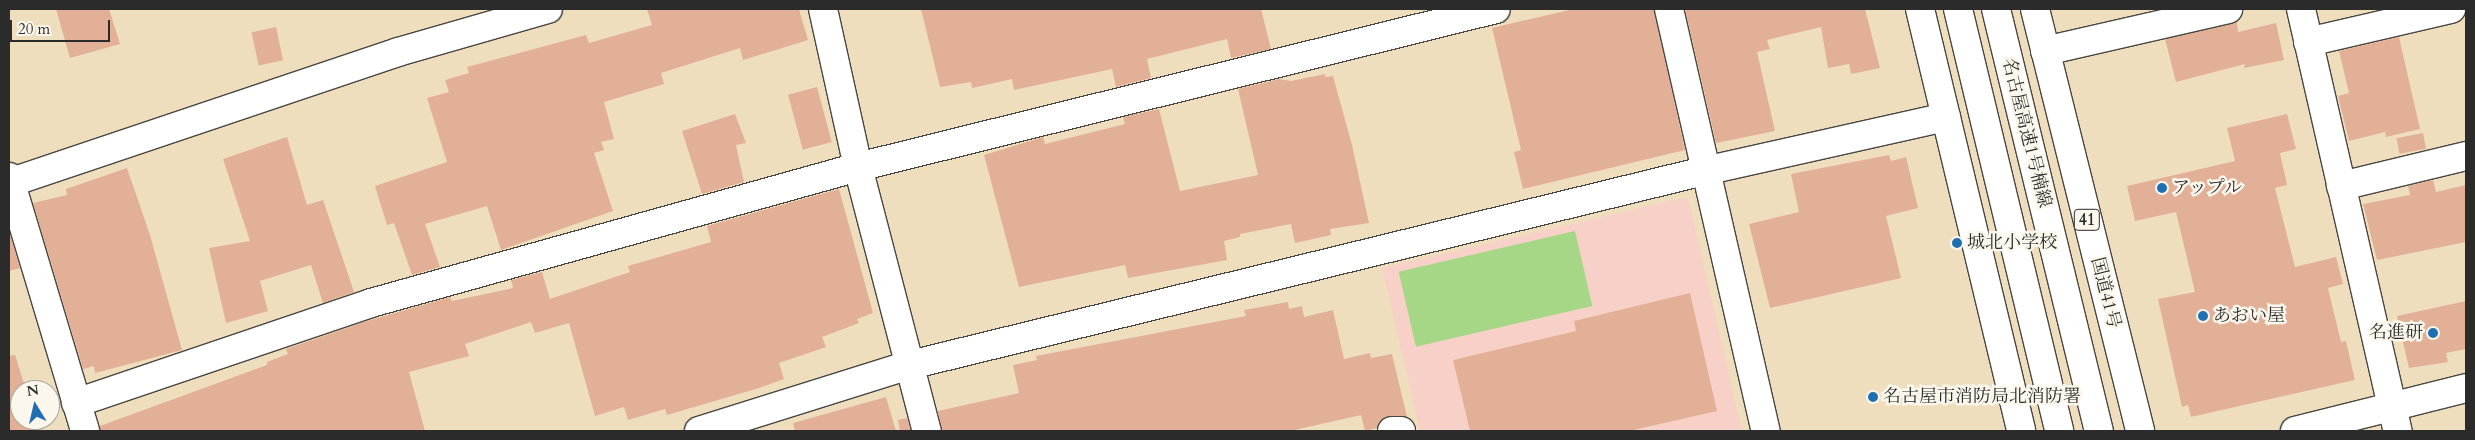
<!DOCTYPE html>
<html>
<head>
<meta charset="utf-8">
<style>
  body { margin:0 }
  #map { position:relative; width:2475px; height:440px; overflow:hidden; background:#efdebd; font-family:Cardo,"Noto Serif JP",serif }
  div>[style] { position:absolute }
  .built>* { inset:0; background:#f7d1c7 }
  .green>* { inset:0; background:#a5d786; transform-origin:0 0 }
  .building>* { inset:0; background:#e2b097; transform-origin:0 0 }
  .roads { filter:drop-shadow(1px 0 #484641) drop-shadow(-1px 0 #484641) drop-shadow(0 1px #484641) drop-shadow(0 -1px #484641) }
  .minor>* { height:28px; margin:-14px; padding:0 14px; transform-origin:14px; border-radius:14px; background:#fff }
  .tertiary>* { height:28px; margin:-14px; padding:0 14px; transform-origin:14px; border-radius:14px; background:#fff }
  .trunk>* { height:28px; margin:-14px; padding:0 14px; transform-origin:14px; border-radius:14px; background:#fff }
  .motorway>* { height:28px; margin:-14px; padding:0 14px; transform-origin:14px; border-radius:14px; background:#fff }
  .dots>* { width:14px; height:14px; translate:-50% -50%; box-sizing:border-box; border:2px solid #fbf7ec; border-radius:50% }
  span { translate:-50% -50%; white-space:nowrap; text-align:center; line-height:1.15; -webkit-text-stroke:5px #fbf7ec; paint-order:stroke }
  .shield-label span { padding:1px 4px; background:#fbf7ec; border:1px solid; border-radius:4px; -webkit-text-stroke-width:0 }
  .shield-label { font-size:16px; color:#2b2b2b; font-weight:700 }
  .street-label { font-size:18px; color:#2b2b2b }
  .poi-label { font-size:18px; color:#2b2b2b }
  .left { translate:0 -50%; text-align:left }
  .right { translate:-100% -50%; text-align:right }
  .frame { position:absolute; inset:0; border:10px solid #2b2b2b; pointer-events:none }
  .north { position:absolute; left:10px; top:380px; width:50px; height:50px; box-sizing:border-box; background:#fbf7ec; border:1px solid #a8a59f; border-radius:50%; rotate:351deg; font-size:14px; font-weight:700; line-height:20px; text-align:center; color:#2b2b2b }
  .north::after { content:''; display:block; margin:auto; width:18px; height:22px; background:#1f6fb2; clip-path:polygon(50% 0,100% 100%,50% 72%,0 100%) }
  .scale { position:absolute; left:10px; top:20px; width:100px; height:22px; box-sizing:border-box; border:2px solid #2b2b2b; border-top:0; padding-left:6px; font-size:15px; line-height:18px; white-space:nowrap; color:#2b2b2b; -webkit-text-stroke:4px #fbf7ec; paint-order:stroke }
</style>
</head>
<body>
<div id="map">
  <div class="built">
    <div style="clip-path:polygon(1688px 197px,1742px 431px,1420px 431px,1382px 268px)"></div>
  </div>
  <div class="green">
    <div style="left:1575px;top:231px;width:77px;height:181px;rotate:77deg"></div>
  </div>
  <div class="building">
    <div style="clip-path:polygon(56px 9px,109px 9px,120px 44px,70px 58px)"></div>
    <div style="clip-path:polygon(647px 9px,799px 9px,808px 40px,743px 60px,740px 48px,661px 73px,664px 84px,604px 102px,614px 139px,601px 142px,604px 150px,594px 153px,613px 211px,501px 250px,487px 206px,425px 224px,440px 267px,412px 275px,394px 223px,387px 225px,375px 186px,447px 162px,427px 98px,449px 92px,445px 80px,469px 73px,467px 67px,586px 35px,589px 43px,652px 25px)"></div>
    <div style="clip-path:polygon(921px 9px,1261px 9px,1271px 49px,1231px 58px,1227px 39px,1147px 59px,1151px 78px,1116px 87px,1112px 69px,1014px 90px,1012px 79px,972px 88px,971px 82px,940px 87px)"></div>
    <div style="clip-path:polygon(1574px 9px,1654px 9px,1685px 150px,1523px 189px,1514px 152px,1521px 150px,1492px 28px)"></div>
    <div style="clip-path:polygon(1685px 9px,1865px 9px,1880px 68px,1851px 74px,1849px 64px,1828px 68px,1821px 27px,1767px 40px,1770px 49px,1757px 52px,1775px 131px,1716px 143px)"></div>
    <div style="clip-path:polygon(2237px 21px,2238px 32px,2276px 23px,2284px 60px,2244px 68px,2245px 64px,2176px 82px,2165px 39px)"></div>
    <div style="left:276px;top:27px;width:34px;height:25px;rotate:78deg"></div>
    <div style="clip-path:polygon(2399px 37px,2420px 129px,2386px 137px,2385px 132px,2349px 141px,2338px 96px,2349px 93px,2339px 51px)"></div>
    <div style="clip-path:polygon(1325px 74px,1325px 77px,1333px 76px,1352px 145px,1369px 223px,1330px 229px,1331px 235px,1295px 243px,1291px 224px,1240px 234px,1240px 237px,1224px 241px,1227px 260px,1128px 278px,1125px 265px,1019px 287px,984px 155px,1043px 137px,1045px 144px,1125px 124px,1123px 117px,1159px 109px,1180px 191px,1258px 175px,1238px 89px,1279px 79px,1291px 81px)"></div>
    <div style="left:817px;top:87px;width:57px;height:30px;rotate:75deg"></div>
    <div style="clip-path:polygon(735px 114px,746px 143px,736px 145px,744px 182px,702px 194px,682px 131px)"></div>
    <div style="clip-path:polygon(2287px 114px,2296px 149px,2280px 153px,2287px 185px,2275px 188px,2295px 267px,2336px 257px,2343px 284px,2328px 288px,2341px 342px,2346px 341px,2355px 380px,2191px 417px,2188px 405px,2182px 407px,2158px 299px,2195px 292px,2176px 212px,2135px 221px,2127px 186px,2235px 161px,2227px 128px)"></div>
    <div style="left:2423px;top:133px;width:16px;height:27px;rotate:79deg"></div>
    <div style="clip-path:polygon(287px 137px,307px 205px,323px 200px,354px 292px,323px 303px,311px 265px,260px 281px,268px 311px,226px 323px,209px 248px,250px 241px,223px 159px)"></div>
    <div style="clip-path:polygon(1889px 155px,1891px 161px,1906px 157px,1918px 208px,1886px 216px,1901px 278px,1770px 308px,1749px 224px,1799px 212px,1791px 174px)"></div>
    <div style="clip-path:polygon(127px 168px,150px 235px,182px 350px,95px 373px,94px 366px,83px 369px,33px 203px,67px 195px,66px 189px)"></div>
    <div style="clip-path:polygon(2433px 180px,2436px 192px,2466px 185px,2466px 242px,2377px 260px,2363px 204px,2410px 195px,2408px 186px)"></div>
    <div style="clip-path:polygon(839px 189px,873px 313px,857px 319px,859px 323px,822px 337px,826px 347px,779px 363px,784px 379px,759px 388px,667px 415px,665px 409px,628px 420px,624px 407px,595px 416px,569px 323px,535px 333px,531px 322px,465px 344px,469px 356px,409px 372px,425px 431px,100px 431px,100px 426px,267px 365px,267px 362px,288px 354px,286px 349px,364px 322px,450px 297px,452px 301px,513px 288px,511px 280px,542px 272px,550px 299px,630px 272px,628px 266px,711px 242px,707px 226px)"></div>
    <div style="clip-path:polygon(9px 231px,20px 268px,9px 271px)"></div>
    <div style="clip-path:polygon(1690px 293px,1717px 411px,1629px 431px,1470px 431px,1453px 360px,1576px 331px,1574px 321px)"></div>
    <div style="clip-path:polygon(2466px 301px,2466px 349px,2446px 353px,2448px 362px,2409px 368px,2397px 316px)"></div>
    <div style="clip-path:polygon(1288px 302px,1289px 309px,1302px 306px,1304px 317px,1333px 310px,1344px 359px,1370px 353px,1371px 358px,1392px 354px,1407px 417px,1385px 417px,1377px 428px,1365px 431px,1361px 415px,1290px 431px,942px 431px,938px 411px,1019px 393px,1013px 365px,1037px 360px,1036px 356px,1246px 316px,1244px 310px)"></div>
    <div style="clip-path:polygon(15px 355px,26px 390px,20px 390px,20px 420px,35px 420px,39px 431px,9px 431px,9px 356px)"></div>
    <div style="clip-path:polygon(886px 397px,896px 431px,795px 431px,793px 423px)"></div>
    <div style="clip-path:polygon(907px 418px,911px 431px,900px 431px,898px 420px)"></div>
  </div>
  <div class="roads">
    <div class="minor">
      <div style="left:823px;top:9px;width:162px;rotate:77.5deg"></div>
      <div style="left:858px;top:167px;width:273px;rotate:75.4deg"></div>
      <div style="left:1669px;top:9px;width:433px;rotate:77.1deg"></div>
      <div style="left:2301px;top:9px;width:433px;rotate:77.1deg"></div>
      <div style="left:2308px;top:42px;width:147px;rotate:-13deg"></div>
      <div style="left:2045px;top:51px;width:188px;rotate:-12.9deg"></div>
      <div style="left:9px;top:177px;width:265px;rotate:73.3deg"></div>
      <div style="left:9px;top:183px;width:410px;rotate:-18.6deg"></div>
      <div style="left:398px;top:52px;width:156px;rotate:-16deg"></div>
      <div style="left:2341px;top:186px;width:129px;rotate:-13.5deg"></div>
      <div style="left:76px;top:403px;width:311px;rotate:-18.7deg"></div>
      <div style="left:371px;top:303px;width:506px;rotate:-15.6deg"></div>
      <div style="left:858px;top:167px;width:657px;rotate:-13.91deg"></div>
      <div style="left:699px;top:431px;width:221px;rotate:-17.4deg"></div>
      <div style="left:910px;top:365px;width:817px;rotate:-13.73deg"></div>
      <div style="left:1704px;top:171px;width:248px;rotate:-12.6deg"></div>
      <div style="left:1392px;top:431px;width:9px"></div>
    </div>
    <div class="tertiary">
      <div style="left:2295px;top:431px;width:176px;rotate:-14.1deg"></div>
    </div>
    <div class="trunk">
      <div style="left:1920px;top:9px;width:434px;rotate:76.5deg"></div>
      <div style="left:2035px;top:9px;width:435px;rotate:76deg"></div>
    </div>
    <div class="motorway">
      <div style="left:1958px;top:9px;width:434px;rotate:76.5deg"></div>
      <div style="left:1996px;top:9px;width:434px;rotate:76.3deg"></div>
    </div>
  </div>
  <div class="dots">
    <div style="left:2162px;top:188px;background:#1f6fb2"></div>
    <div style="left:1957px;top:243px;background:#1f6fb2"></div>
    <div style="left:2203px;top:316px;background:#1f6fb2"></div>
    <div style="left:2433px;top:333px;background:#1f6fb2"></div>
    <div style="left:1873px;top:397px;background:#1f6fb2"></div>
  </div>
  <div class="shield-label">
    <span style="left:2087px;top:220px">41</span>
  </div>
  <div class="street-label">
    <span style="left:2026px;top:133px;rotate:76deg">名古屋高速1号楠線</span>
    <span style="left:2105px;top:293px;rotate:76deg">国道41号</span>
  </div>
  <div class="poi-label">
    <span class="left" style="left:2172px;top:188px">アップル</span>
    <span class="left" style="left:1967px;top:243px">城北小学校</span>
    <span class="left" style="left:2213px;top:316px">あおい屋</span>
    <span class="right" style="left:2423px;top:333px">名進研</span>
    <span class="left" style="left:1883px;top:397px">名古屋市消防局北消防署</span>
  </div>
  <div class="frame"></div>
  <div class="north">N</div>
  <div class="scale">20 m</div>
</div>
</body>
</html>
